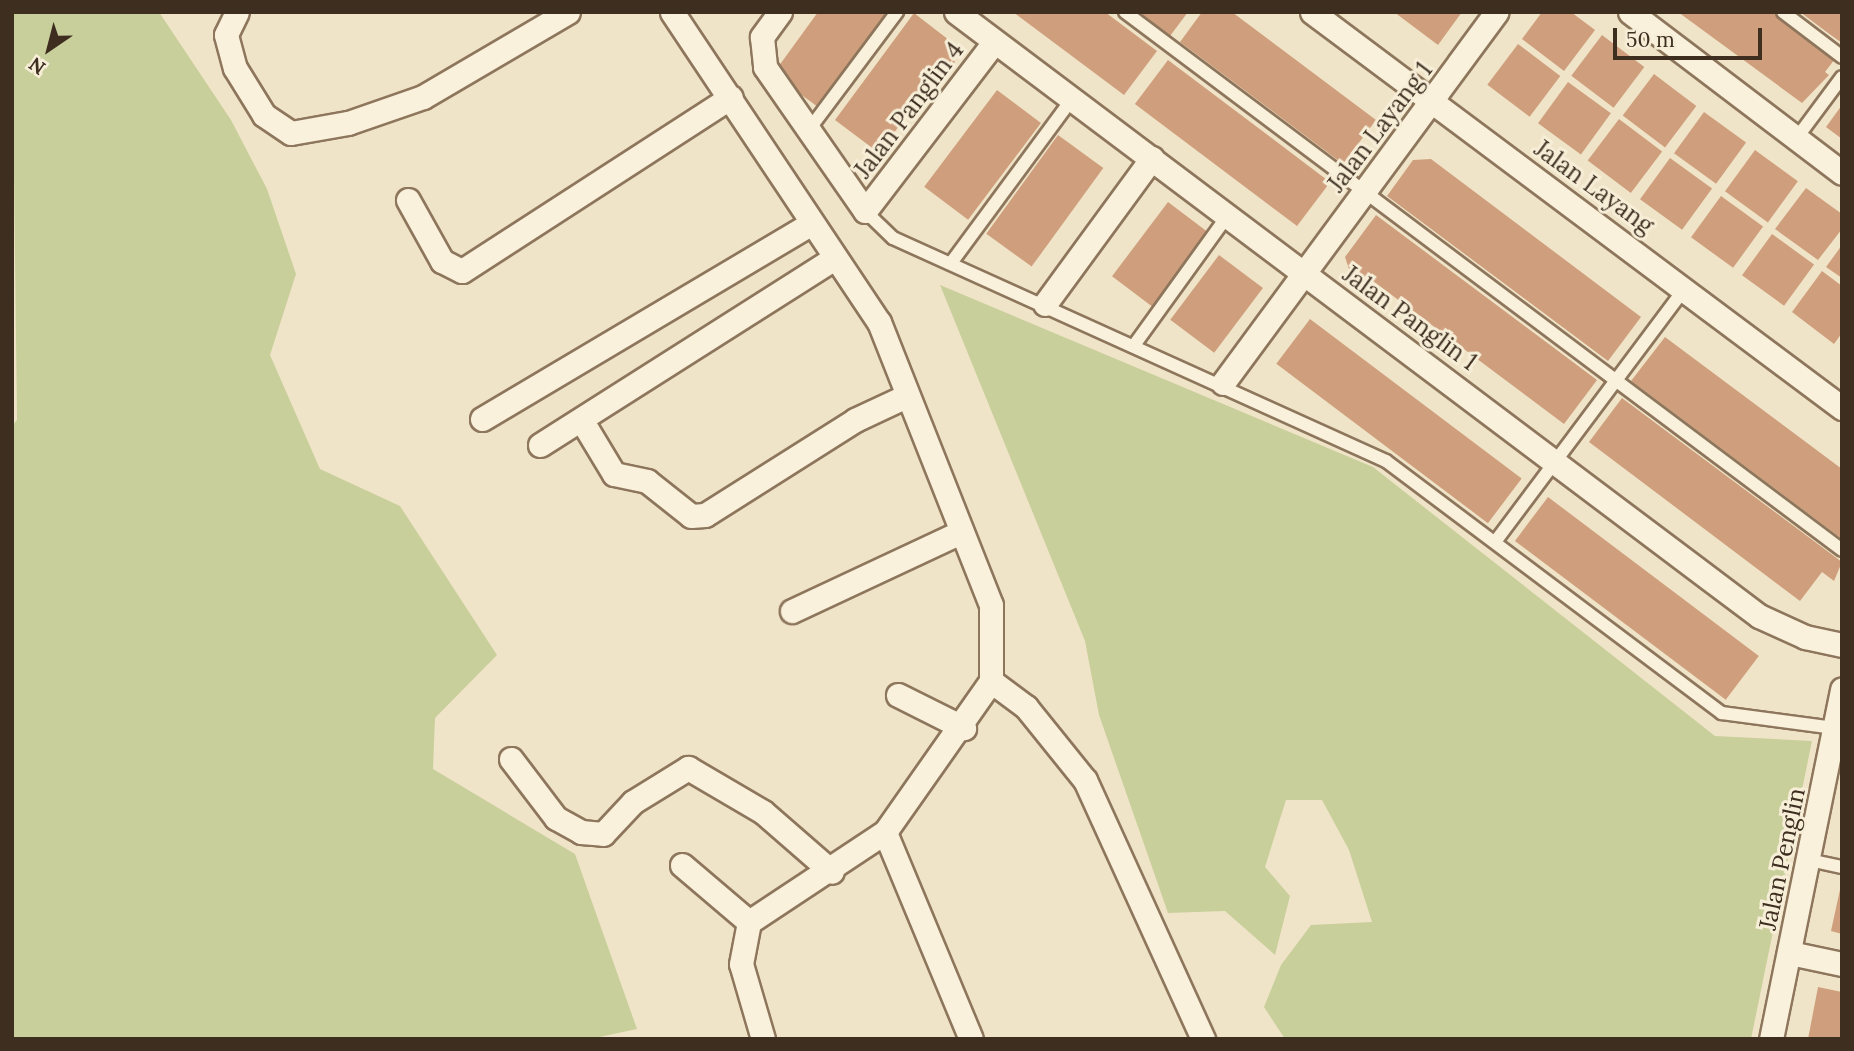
<!DOCTYPE html>
<html>
<head>
<meta charset="utf-8">
<style>
  body { margin:0 }
  #map { position:relative; width:1854px; height:1051px; overflow:hidden; background:#f0e4c8; font-family:Lora,serif }
  div>[style] { position:absolute }
  .green>* { inset:0; background:#c9cf9b }
  .building>* { inset:0; background:#cf9f7d; transform-origin:0 0 }
  .roads { filter:drop-shadow(2px 0 #8d765c) drop-shadow(-2px 0 #8d765c) drop-shadow(0 2px #8d765c) drop-shadow(0 -2px #8d765c) }
  .lane>* { height:12px; margin:-6px; padding:0 6px; transform-origin:6px; border-radius:6px; background:#faf1dc }
  .street>* { height:23px; margin:-11.5px; padding:0 11.5px; transform-origin:11.5px; border-radius:11.5px; background:#faf1dc }
  span { translate:-50% -50%; white-space:nowrap; text-align:center; line-height:1.15; -webkit-text-stroke:6px #f7eed8; paint-order:stroke }
  .street-label { font-size:24px; color:#3d2e20 }
  .frame { position:absolute; inset:0; border:14px solid #3d2e20; pointer-events:none }
  .north { position:absolute; left:14px; top:14px; width:70px; height:70px; -webkit-text-stroke:5px #f7eed8; paint-order:stroke; rotate:215deg; font-size:19px; font-weight:700; line-height:28px; text-align:center; color:#3d2e20 }
  .north::after { content:''; display:block; margin:auto; width:24px; height:32px; background:#3d2e20; clip-path:polygon(50% 0,100% 100%,50% 72%,0 100%) }
  .scale { position:absolute; left:1613px; top:28px; width:149px; height:32px; box-sizing:border-box; border:4px solid #3d2e20; border-top:0; padding-left:9px; font-size:21px; line-height:24px; white-space:nowrap; color:#3d2e20; -webkit-text-stroke:5px #f7eed8; paint-order:stroke }
</style>
</head>
<body>
<div id="map">
  <div class="green">
    <div style="clip-path:polygon(12px 12px,159px 12px,231px 120px,267px 189px,296px 274px,270px 355px,320px 469px,400px 506px,497px 655px,435px 718px,433px 769px,575px 854px,637px 1029px,590px 1039px,12px 1039px,12px 426px,17px 420px)"></div>
    <div style="clip-path:polygon(940px 285px,1373px 467px,1715px 736px,1812px 741px,1751px 1039px,1285px 1039px,1264px 1007px,1281px 965px,1311px 925px,1372px 922px,1349px 850px,1322px 800px,1286px 800px,1265px 867px,1290px 896px,1275px 955px,1225px 911px,1168px 913px,1099px 715px,1085px 641px)"></div>
  </div>
  <div class="building">
    <div style="clip-path:polygon(818px 12px,888px 12px,818px 107px,773px 74px)"></div>
    <div style="clip-path:polygon(1013px 12px,1105px 12px,1157px 51px,1124px 95px)"></div>
    <div style="clip-path:polygon(1139px 12px,1188px 12px,1170px 36px)"></div>
    <div style="clip-path:polygon(1202px 12px,1232px 12px,1376px 120px,1343px 164px,1180px 42px)"></div>
    <div style="clip-path:polygon(1394px 12px,1462px 12px,1438px 45px)"></div>
    <div style="clip-path:polygon(1542px 12px,1571px 12px,1595px 30px,1564px 71px,1522px 39px)"></div>
    <div style="clip-path:polygon(1678px 12px,1780px 12px,1838px 55px,1825px 72px,1829px 75px,1802px 103px)"></div>
    <div style="clip-path:polygon(1800px 12px,1842px 12px,1842px 43px,1828px 33px)"></div>
    <div style="clip-path:polygon(914px 13px,949px 40px,955px 62px,945px 76px,939px 72px,879px 153px,835px 120px)"></div>
    <div style="left:1602px;top:35px;width:53px;height:51px;rotate:37deg"></div>
    <div style="left:1518px;top:44px;width:53px;height:51px;rotate:37deg"></div>
    <div style="left:1168px;top:60px;width:203px;height:55px;rotate:37deg"></div>
    <div style="left:1654px;top:74px;width:53px;height:52px;rotate:37deg"></div>
    <div style="left:1568px;top:82px;width:53px;height:51px;rotate:36deg"></div>
    <div style="left:997px;top:90px;width:55px;height:121px;rotate:37deg"></div>
    <div style="clip-path:polygon(1842px 105px,1842px 139px,1826px 127px)"></div>
    <div style="left:1704px;top:112px;width:52px;height:51px;rotate:36deg"></div>
    <div style="left:1619px;top:119px;width:54px;height:52px;rotate:37deg"></div>
    <div style="left:1058px;top:135px;width:56px;height:122px;rotate:36deg"></div>
    <div style="left:1755px;top:150px;width:53px;height:51px;rotate:36deg"></div>
    <div style="left:1670px;top:158px;width:52px;height:51px;rotate:36deg"></div>
    <div style="clip-path:polygon(1431px 159px,1641px 317px,1608px 361px,1387px 196px,1413px 160px)"></div>
    <div style="clip-path:polygon(1806px 188px,1842px 214px,1842px 229px,1818px 260px,1775px 229px)"></div>
    <div style="left:1721px;top:196px;width:52px;height:51px;rotate:36deg"></div>
    <div style="left:1168px;top:202px;width:51px;height:93px;rotate:37deg"></div>
    <div style="clip-path:polygon(1376px 215px,1597px 380px,1564px 424px,1369px 278px,1365px 283px,1350px 272px,1345px 257px)"></div>
    <div style="left:1772px;top:234px;width:52px;height:51px;rotate:36deg"></div>
    <div style="clip-path:polygon(1842px 245px,1842px 278px,1826px 267px)"></div>
    <div style="left:1219px;top:255px;width:55px;height:81px;rotate:37deg"></div>
    <div style="clip-path:polygon(1822px 271px,1842px 286px,1842px 333px,1834px 344px,1792px 312px)"></div>
    <div style="left:1310px;top:319px;width:265px;height:56px;rotate:37deg"></div>
    <div style="clip-path:polygon(1665px 337px,1842px 469px,1842px 539px,1631px 381px)"></div>
    <div style="clip-path:polygon(1622px 398px,1842px 562px,1834px 581px,1822px 572px,1800px 601px,1589px 442px)"></div>
    <div style="left:1548px;top:497px;width:264px;height:55px;rotate:37deg"></div>
    <div style="clip-path:polygon(1841px 885px,1842px 885px,1842px 934px,1831px 931px)"></div>
    <div style="clip-path:polygon(1818px 987px,1842px 992px,1842px 1039px,1808px 1039px)"></div>
  </div>
  <div class="roads">
    <div class="lane">
      <div style="left:1125px;top:12px;width:896px;rotate:36.88deg"></div>
      <div style="left:1783px;top:12px;width:74px;rotate:37.3deg"></div>
      <div style="left:808px;top:131px;width:149px;rotate:-53.2deg"></div>
      <div style="left:1796px;top:139px;width:77px;rotate:-53.4deg"></div>
      <div style="left:865px;top:211px;width:39px;rotate:44deg"></div>
      <div style="left:893px;top:238px;width:541px;rotate:24.34deg"></div>
      <div style="left:1386px;top:461px;width:420px;rotate:36.9deg"></div>
      <div style="left:1722px;top:713px;width:113px;rotate:7.6deg"></div>
      <div style="left:951px;top:263px;width:204px;rotate:-53.6deg"></div>
      <div style="left:1135px;top:344px;width:159px;rotate:-54.2deg"></div>
      <div style="left:1495px;top:542px;width:319px;rotate:-53.2deg"></div>
      <div style="left:1809px;top:860px;width:34px;rotate:12deg"></div>
    </div>
    <div class="street">
      <div style="left:237px;top:12px;width:25px;rotate:116deg"></div>
      <div style="left:226px;top:35px;width:34px;rotate:75deg"></div>
      <div style="left:235px;top:68px;width:55px;rotate:58.3deg"></div>
      <div style="left:264px;top:115px;width:32px;rotate:34deg"></div>
      <div style="left:291px;top:133px;width:58px;rotate:-10deg"></div>
      <div style="left:348px;top:123px;width:79px;rotate:-19.1deg"></div>
      <div style="left:423px;top:97px;width:168px;rotate:-30.4deg"></div>
      <div style="left:672px;top:12px;width:373px;rotate:56.3deg"></div>
      <div style="left:879px;top:322px;width:304px;rotate:68.4deg"></div>
      <div style="left:991px;top:605px;width:76px;rotate:90deg"></div>
      <div style="left:991px;top:681px;width:44px;rotate:36.6deg"></div>
      <div style="left:1026px;top:707px;width:94px;rotate:51.1deg"></div>
      <div style="left:1085px;top:780px;width:285px;rotate:65.5deg"></div>
      <div style="left:780px;top:12px;width:31px;rotate:126deg"></div>
      <div style="left:762px;top:37px;width:30px;rotate:84deg"></div>
      <div style="left:765px;top:67px;width:175px;rotate:55.2deg"></div>
      <div style="left:865px;top:211px;width:213px;rotate:-52.6deg"></div>
      <div style="left:956px;top:12px;width:1005px;rotate:36.95deg"></div>
      <div style="left:1759px;top:616px;width:51px;rotate:24.5deg"></div>
      <div style="left:1805px;top:637px;width:38px;rotate:12deg"></div>
      <div style="left:1312px;top:12px;width:662px;rotate:36.77deg"></div>
      <div style="left:1630px;top:12px;width:266px;rotate:37.2deg"></div>
      <div style="left:408px;top:200px;width:70px;rotate:60.9deg"></div>
      <div style="left:442px;top:261px;width:22px;rotate:27deg"></div>
      <div style="left:462px;top:271px;width:320px;rotate:-32.9deg"></div>
      <div style="left:1045px;top:304px;width:181px;rotate:-53.8deg"></div>
      <div style="left:1223px;top:383px;width:461px;rotate:-53.6deg"></div>
      <div style="left:482px;top:419px;width:382px;rotate:-30.7deg"></div>
      <div style="left:582px;top:421px;width:62px;rotate:58.9deg"></div>
      <div style="left:614px;top:474px;width:34px;rotate:12deg"></div>
      <div style="left:647px;top:481px;width:56px;rotate:38.5deg"></div>
      <div style="left:691px;top:516px;width:14px;rotate:-4deg"></div>
      <div style="left:705px;top:515px;width:178px;rotate:-32.3deg"></div>
      <div style="left:855px;top:420px;width:54px;rotate:-25.1deg"></div>
      <div style="left:540px;top:445px;width:347px;rotate:-32.4deg"></div>
      <div style="left:792px;top:611px;width:187px;rotate:-25.1deg"></div>
      <div style="left:898px;top:695px;width:74px;rotate:26.6deg"></div>
      <div style="left:511px;top:759px;width:74px;rotate:52.7deg"></div>
      <div style="left:556px;top:818px;width:29px;rotate:29deg"></div>
      <div style="left:581px;top:832px;width:22px;rotate:5deg"></div>
      <div style="left:603px;top:834px;width:44px;rotate:-46.8deg"></div>
      <div style="left:633px;top:802px;width:65px;rotate:-31.7deg"></div>
      <div style="left:688px;top:768px;width:87px;rotate:30.4deg"></div>
      <div style="left:763px;top:812px;width:91px;rotate:41deg"></div>
      <div style="left:682px;top:865px;width:88px;rotate:40.4deg"></div>
      <div style="left:1790px;top:953px;width:53px;rotate:11.9deg"></div>
      <div style="left:763px;top:1039px;width:78px;rotate:-106.3deg"></div>
      <div style="left:741px;top:964px;width:43px;rotate:-79.2deg"></div>
      <div style="left:749px;top:922px;width:163px;rotate:-33.5deg"></div>
      <div style="left:971px;top:1039px;width:224px;rotate:-112.6deg"></div>
      <div style="left:885px;top:832px;width:184px;rotate:-54.9deg"></div>
      <div style="left:1771px;top:1039px;width:357px;rotate:-78.5deg"></div>
    </div>
  </div>
  <div class="street-label">
    <span style="left:909px;top:110px;rotate:-53deg">Jalan Panglin 4</span>
    <span style="left:1380px;top:127px;rotate:-53deg">Jalan Layang 1</span>
    <span style="left:1594px;top:187px;rotate:36deg">Jalan Layang</span>
    <span style="left:1410px;top:318px;rotate:36deg">Jalan Panglin 1</span>
    <span style="left:1782px;top:859px;rotate:-78deg">Jalan Penglin</span>
  </div>
  <div class="frame"></div>
  <div class="north">N</div>
  <div class="scale">50 m</div>
</div>
</body>
</html>
